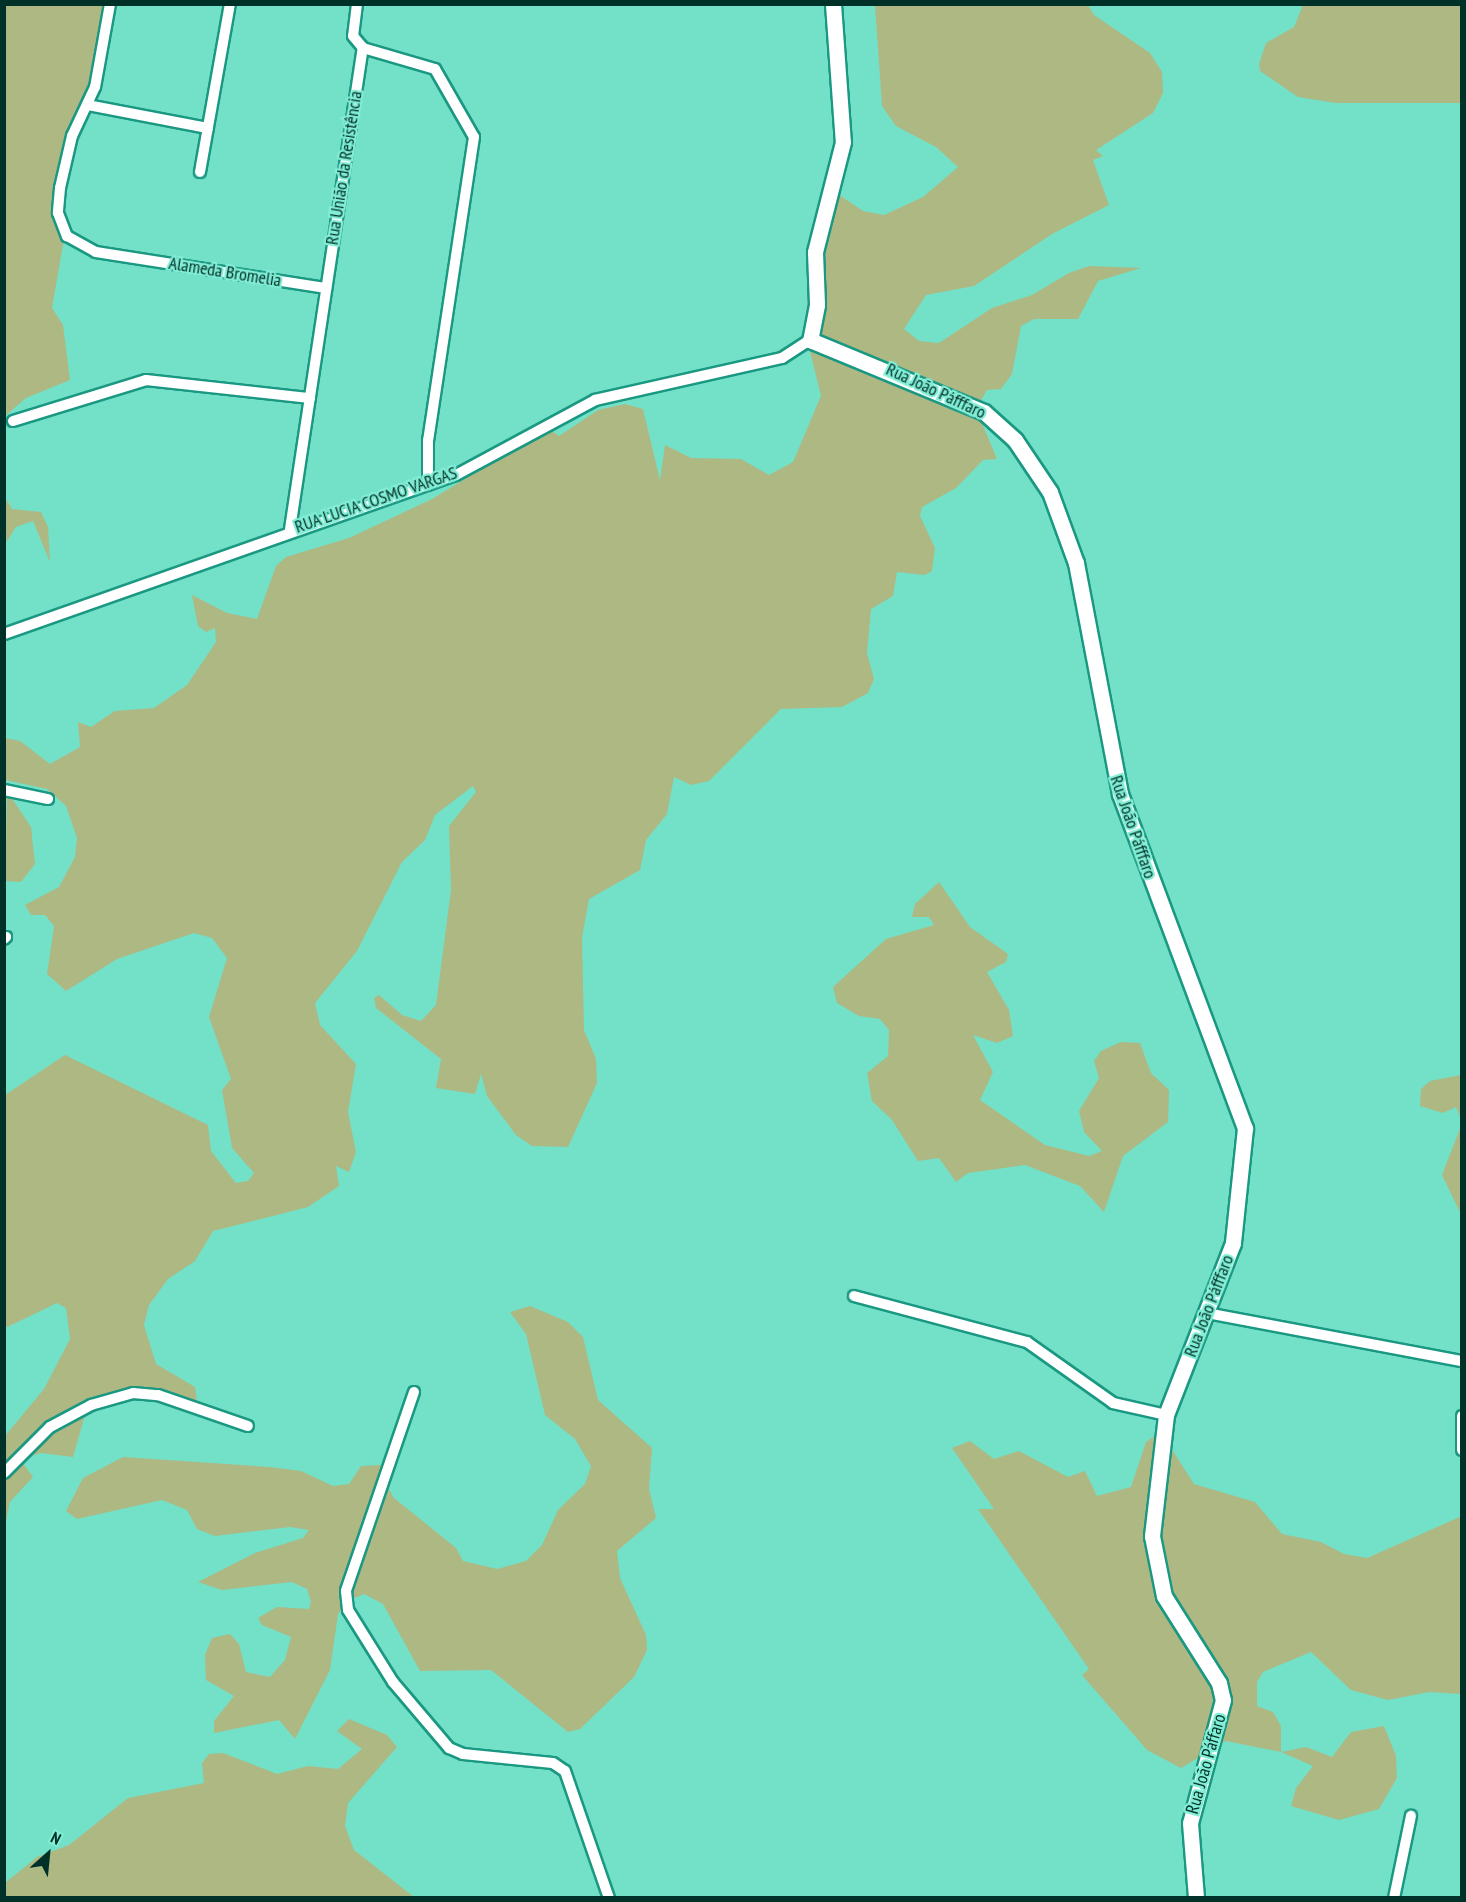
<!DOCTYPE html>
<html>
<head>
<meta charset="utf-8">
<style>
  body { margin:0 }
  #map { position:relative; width:1466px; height:1902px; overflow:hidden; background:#73e0c8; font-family:"PT Sans Narrow",sans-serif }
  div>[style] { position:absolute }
  .green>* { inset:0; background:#aeb883 }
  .roads { filter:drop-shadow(2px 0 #1a9882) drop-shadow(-2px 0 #1a9882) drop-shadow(0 2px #1a9882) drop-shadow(0 -2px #1a9882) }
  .street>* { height:10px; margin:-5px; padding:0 5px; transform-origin:5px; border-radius:5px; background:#fff }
  .secondary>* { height:15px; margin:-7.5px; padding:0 7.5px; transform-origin:7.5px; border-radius:7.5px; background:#fff }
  span { translate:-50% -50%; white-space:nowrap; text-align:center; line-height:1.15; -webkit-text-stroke:4.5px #81edd5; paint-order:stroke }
  .street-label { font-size:18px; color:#003128 }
  .frame { position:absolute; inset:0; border:6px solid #003128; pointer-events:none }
  .north { position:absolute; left:18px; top:1824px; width:60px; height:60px; -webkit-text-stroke:4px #81edd5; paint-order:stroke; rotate:27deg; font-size:16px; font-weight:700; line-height:24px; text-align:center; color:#003128 }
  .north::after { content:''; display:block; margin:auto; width:21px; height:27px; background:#003128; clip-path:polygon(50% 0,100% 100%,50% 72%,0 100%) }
</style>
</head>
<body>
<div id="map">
  <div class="green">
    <div style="clip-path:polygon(5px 5px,109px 5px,58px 213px,65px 233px,52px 308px,63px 325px,70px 380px,26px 398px,5px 416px)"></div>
    <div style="clip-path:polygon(875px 5px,1088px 5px,1094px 15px,1150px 53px,1162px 72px,1163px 93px,1153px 113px,1096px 150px,1103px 156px,1093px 160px,1109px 205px,1052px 234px,974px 286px,926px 295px,904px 329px,919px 341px,939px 343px,992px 308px,1032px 295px,1069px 273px,1089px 266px,1141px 268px,1098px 281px,1078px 319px,1034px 319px,1021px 326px,1012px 374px,1001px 389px,987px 390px,976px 409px,997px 459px,983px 460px,956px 488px,922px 507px,920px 516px,935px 548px,932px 571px,925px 575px,897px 572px,893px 596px,871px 609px,867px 653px,874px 679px,868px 693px,842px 707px,781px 709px,709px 781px,691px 785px,674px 777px,667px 814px,646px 840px,640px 870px,589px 899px,582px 938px,584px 1030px,596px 1059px,597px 1083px,568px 1147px,532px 1146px,516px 1135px,487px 1096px,481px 1074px,475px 1094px,436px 1088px,441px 1059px,376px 1008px,374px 998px,379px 995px,402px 1015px,421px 1021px,436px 1005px,451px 890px,449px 826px,476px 792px,473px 786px,435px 815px,425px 840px,402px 862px,357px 951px,315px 1003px,320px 1025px,356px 1064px,348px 1112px,356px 1152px,349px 1172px,336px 1166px,339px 1186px,308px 1207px,213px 1231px,195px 1261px,168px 1279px,149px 1305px,144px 1325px,156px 1364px,195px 1387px,197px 1402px,131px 1393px,87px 1408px,73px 1457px,41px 1453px,20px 1459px,33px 1477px,10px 1502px,5px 1526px,5px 1436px,44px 1389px,70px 1339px,66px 1308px,57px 1303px,5px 1328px,5px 1095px,65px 1055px,208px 1125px,211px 1151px,236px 1183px,248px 1181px,254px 1173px,232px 1148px,222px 1090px,231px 1079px,209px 1017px,227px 958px,212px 938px,194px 933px,117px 959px,66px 991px,47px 974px,54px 926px,45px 915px,31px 915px,25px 905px,59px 887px,75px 857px,77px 838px,66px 806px,47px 789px,5px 780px,5px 738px,20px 741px,50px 764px,80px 747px,78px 722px,91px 727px,115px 711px,154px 708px,187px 685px,216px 642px,215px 628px,206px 632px,198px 626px,192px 595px,227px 613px,257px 619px,276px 566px,286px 557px,349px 538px,432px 499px,516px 448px,552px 431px,559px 436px,598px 410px,625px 404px,643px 409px,660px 480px,665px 445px,691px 458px,741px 459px,769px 475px,793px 462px,821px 396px,805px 331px,810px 267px,833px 191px,863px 211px,884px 215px,923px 197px,958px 167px,936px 147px,896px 126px,882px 106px)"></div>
    <div style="clip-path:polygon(1303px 5px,1461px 5px,1461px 103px,1336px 103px,1298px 97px,1260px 71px,1259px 64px,1266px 43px,1294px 27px)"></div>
    <div style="clip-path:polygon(4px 496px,12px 509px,41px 512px,48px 527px,50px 562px,33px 521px,16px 527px,5px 544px)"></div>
    <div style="clip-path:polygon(7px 791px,31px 827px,35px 864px,21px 882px,5px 881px)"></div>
    <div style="clip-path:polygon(939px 882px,970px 927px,1008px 954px,1006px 962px,987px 972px,1009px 1010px,1013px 1036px,997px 1043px,973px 1035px,993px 1072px,980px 1100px,1045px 1145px,1089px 1156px,1102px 1151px,1084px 1132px,1079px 1111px,1099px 1078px,1094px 1061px,1101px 1051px,1121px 1042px,1140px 1043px,1151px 1073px,1169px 1090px,1168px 1122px,1123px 1156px,1104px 1212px,1080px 1186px,1025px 1165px,968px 1173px,956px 1182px,939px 1158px,918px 1161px,892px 1120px,872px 1101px,867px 1073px,888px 1056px,889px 1030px,880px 1019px,859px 1016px,837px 1003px,833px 987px,886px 939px,934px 925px,929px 917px,912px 917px,915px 904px)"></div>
    <div style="clip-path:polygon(1461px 1075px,1461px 1119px,1456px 1107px,1443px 1113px,1420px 1106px,1421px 1089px,1430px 1081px)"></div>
    <div style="clip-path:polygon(1461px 1126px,1462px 1214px,1461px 1214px,1442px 1175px)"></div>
    <div style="clip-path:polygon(530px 1306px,568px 1322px,583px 1337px,598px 1400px,652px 1448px,649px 1489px,656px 1518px,617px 1551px,620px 1578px,646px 1635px,647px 1650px,634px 1677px,580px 1729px,568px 1732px,491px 1670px,420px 1671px,383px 1604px,364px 1594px,347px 1601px,338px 1614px,330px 1670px,295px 1739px,279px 1720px,214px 1733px,214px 1721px,234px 1696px,206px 1680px,205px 1655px,212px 1638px,230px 1634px,239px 1644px,246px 1672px,270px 1677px,285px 1660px,291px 1637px,262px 1625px,258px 1618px,277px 1607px,309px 1609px,311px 1602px,307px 1589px,292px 1582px,222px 1590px,198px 1582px,255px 1553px,303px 1538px,309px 1530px,290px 1527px,215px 1536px,197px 1529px,187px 1510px,162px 1500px,77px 1519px,66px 1511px,83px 1478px,123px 1457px,270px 1467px,301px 1471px,333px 1486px,349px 1484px,361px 1466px,381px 1465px,379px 1473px,394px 1498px,456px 1548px,463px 1561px,497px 1569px,526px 1561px,542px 1545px,558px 1510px,585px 1484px,591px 1466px,575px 1439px,545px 1415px,526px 1334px,510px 1312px)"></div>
    <div style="clip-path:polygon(1153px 1437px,1171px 1448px,1194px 1484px,1255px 1502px,1282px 1534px,1321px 1542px,1344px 1554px,1367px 1558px,1462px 1516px,1461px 1694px,1429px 1692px,1388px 1700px,1351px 1690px,1311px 1652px,1263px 1672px,1257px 1682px,1257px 1706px,1273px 1712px,1281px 1726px,1281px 1752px,1306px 1747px,1332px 1757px,1351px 1732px,1384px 1726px,1396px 1756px,1397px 1778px,1379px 1809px,1339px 1820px,1291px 1806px,1296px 1788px,1313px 1766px,1281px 1752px,1226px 1741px,1181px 1768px,1147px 1750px,1082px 1675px,1089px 1669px,978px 1509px,994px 1509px,952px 1448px,970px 1441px,994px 1459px,1019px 1451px,1068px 1477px,1085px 1471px,1097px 1496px,1131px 1487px,1146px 1442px)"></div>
    <div style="clip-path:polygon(349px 1719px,387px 1735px,397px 1747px,348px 1803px,345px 1826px,354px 1850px,414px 1897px,5px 1897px,5px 1883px,37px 1857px,69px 1845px,128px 1798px,204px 1783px,202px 1763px,209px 1754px,223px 1753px,277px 1774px,308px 1766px,338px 1769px,362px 1749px,337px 1731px)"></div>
  </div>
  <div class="roads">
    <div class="street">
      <div style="left:110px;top:4px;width:84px;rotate:100.2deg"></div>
      <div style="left:95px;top:87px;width:54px;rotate:115.1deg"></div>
      <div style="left:72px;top:136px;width:53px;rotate:103deg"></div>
      <div style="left:60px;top:188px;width:25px;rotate:95deg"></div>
      <div style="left:58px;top:213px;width:25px;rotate:69deg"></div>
      <div style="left:67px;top:236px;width:33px;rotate:29deg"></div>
      <div style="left:96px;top:252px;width:233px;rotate:8.9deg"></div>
      <div style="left:357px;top:4px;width:32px;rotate:97deg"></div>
      <div style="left:353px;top:36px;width:16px;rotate:50deg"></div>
      <div style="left:363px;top:48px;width:75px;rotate:16.3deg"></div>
      <div style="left:435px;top:69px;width:78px;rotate:60.2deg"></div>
      <div style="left:474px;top:137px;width:306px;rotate:98.6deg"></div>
      <div style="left:428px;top:440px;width:45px;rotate:90deg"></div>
      <div style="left:88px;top:105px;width:122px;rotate:10.9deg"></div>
      <div style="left:200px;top:172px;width:171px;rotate:-79.9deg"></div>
      <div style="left:13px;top:421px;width:139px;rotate:-17.1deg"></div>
      <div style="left:146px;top:380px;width:165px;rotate:6.3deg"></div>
      <div style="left:290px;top:529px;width:487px;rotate:-81.4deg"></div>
      <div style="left:4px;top:634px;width:479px;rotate:-19.4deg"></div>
      <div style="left:456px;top:475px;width:158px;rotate:-28.3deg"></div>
      <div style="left:595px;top:400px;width:192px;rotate:-12.7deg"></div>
      <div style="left:782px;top:358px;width:33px;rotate:-33deg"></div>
      <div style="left:4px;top:790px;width:45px;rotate:11.6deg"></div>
      <div style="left:4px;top:939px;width:3px;rotate:-45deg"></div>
      <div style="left:854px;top:1296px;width:179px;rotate:14.9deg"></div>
      <div style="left:1027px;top:1342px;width:105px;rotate:35.3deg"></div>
      <div style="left:1113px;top:1403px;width:54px;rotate:12.8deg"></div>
      <div style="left:1207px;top:1313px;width:259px;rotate:10.7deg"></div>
      <div style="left:414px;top:1392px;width:210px;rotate:108.9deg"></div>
      <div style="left:346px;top:1591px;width:19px;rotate:84deg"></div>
      <div style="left:348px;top:1610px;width:85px;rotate:58deg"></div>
      <div style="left:393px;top:1682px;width:87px;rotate:49.7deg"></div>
      <div style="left:449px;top:1748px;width:15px;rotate:23deg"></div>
      <div style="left:463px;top:1754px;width:90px;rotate:5.7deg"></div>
      <div style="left:553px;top:1763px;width:14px;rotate:34deg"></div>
      <div style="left:565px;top:1771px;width:134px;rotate:70.9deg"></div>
      <div style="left:1462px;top:1416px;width:34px;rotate:90deg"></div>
      <div style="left:4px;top:1473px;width:65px;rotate:-45deg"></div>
      <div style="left:50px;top:1427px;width:47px;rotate:-28.2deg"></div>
      <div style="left:91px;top:1405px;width:44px;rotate:-15.9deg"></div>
      <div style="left:133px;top:1393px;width:25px;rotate:5deg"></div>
      <div style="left:158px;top:1395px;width:95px;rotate:19deg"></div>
      <div style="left:1394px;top:1898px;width:84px;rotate:-78.3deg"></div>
    </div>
    <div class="secondary">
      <div style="left:833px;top:4px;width:138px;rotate:85.9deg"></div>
      <div style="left:843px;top:142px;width:114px;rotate:104.3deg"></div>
      <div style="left:815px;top:252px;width:53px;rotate:87.8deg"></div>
      <div style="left:817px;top:305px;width:36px;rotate:101deg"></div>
      <div style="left:810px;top:340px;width:188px;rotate:22.5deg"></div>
      <div style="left:984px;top:412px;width:42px;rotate:42.1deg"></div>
      <div style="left:1015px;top:440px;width:63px;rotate:56.1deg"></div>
      <div style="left:1050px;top:492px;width:76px;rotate:69.9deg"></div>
      <div style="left:1076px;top:563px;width:235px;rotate:79.2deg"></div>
      <div style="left:1120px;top:794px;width:357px;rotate:69.5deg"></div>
      <div style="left:1245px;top:1128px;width:116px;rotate:96deg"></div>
      <div style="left:1233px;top:1243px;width:185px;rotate:111.3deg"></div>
      <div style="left:1166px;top:1415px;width:122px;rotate:96.6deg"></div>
      <div style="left:1152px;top:1536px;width:61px;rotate:78.7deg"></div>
      <div style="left:1164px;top:1596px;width:103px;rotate:57.7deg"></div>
      <div style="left:1219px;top:1683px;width:17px;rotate:77deg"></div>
      <div style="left:1223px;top:1700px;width:127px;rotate:105deg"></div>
      <div style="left:1190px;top:1823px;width:75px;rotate:85.4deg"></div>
    </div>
  </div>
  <div class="street-label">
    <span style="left:344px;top:168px;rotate:-81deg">Rua União da Resistência</span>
    <span style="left:225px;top:272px;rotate:9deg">Alameda Bromelia</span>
    <span style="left:936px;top:391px;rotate:25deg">Rua João Páfffaro</span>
    <span style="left:376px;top:500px;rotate:-19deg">RUA LUCIA COSMO VARGAS</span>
    <span style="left:1133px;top:827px;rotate:71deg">Rua João Páfffaro</span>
    <span style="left:1209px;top:1306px;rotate:-69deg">Rua João Páfffaro</span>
    <span style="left:1206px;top:1764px;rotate:-74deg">Rua João Páffaro</span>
  </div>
  <div class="frame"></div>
  <div class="north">N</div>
</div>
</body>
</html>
